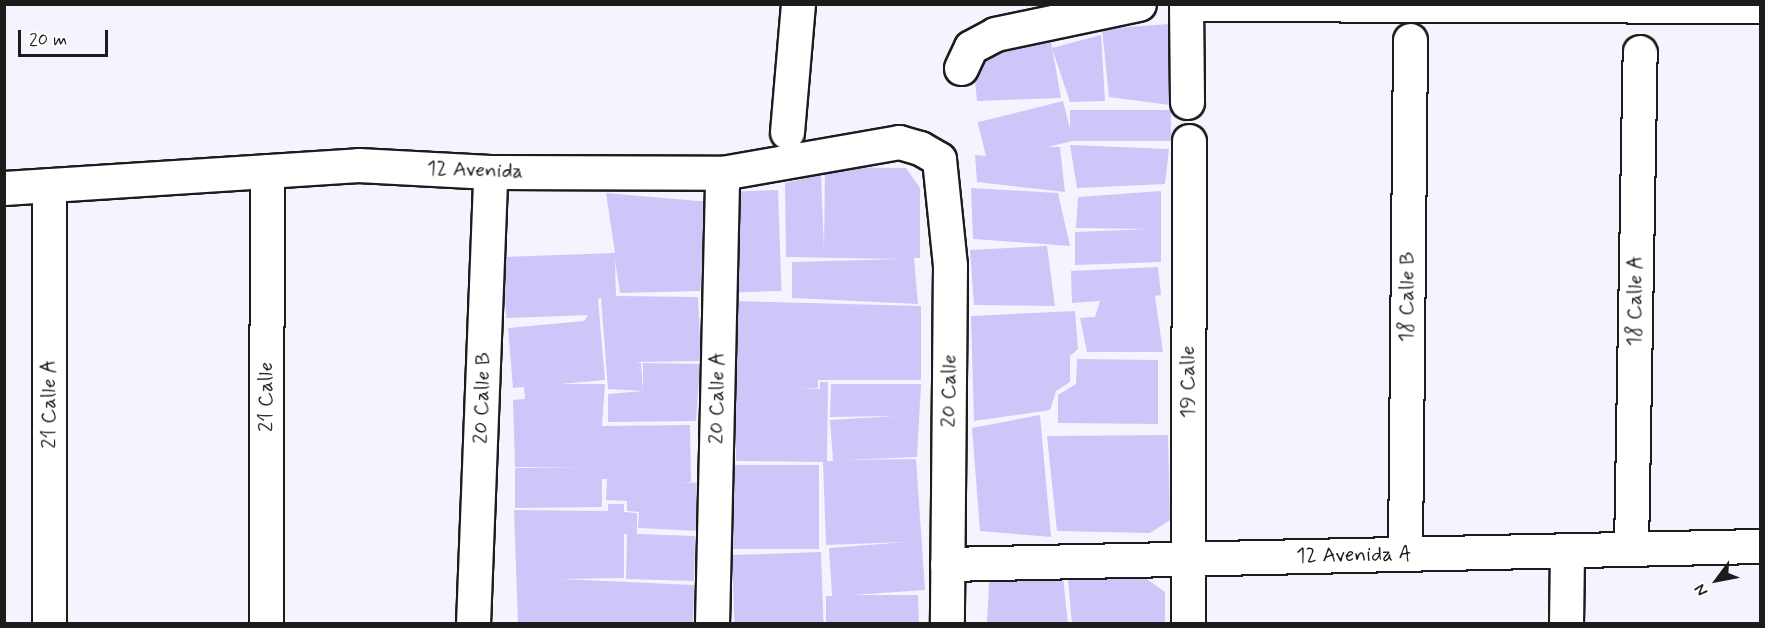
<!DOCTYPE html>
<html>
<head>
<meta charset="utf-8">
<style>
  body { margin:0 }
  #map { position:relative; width:1765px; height:628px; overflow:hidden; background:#f5f4fe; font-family:Mynerve,sans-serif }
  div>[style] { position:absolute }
  .building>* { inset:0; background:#cdc6f8; transform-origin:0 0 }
  .roads { filter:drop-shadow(2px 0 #1c1c1c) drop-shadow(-2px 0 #1c1c1c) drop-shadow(0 2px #1c1c1c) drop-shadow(0 -2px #1c1c1c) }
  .minor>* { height:33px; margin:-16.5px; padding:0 16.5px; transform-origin:16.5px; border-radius:16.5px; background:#fff }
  span { translate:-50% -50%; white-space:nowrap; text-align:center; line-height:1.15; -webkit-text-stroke:4.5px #fff; paint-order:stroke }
  .street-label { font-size:21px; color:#1c1c1c }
  .frame { position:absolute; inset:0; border:6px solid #1c1c1c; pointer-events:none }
  .north { position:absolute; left:1687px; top:550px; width:60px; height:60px; -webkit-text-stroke:4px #fff; paint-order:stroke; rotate:238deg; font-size:16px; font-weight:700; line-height:24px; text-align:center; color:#1c1c1c }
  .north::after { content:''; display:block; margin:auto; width:21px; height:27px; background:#1c1c1c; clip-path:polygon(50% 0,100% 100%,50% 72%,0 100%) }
  .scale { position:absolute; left:18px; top:30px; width:90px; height:27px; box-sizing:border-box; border:3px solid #1c1c1c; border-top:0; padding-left:8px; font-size:18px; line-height:21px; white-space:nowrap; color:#1c1c1c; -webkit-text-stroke:4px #fff; paint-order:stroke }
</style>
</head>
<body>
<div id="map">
  <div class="building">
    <div style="clip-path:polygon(1183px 23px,1170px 105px,1109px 97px,1102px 29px)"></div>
    <div style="clip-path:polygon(1101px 35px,1105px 101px,1070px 102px,1052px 48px)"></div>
    <div style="clip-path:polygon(1051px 41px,1061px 98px,977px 101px,975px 81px,990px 47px)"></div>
    <div style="left:1063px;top:101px;width:41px;height:88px;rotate:76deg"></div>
    <div style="left:1070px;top:110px;width:101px;height:31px"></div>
    <div style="clip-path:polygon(1070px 145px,1169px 149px,1165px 184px,1077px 188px)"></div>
    <div style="clip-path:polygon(1060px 147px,1065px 192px,977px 182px,975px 155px,1003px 158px,1006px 148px)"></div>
    <div style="clip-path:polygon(825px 167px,906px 168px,920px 188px,920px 258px,914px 258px,918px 304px,792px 298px,792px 262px,900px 259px,786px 257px,785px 183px,821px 175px,824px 249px)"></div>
    <div style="clip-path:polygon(971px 188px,1058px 193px,1070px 246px,973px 239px)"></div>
    <div style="left:778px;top:190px;width:101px;height:51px;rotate:88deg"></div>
    <div style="clip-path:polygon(1161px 191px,1161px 262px,1075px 265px,1075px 232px,1148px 229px,1076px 228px,1078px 197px)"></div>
    <div style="clip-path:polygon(606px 193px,710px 202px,700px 291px,620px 293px,615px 260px,616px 296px,698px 297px,701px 361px,637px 362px,641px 363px,643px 391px,643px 363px,700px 364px,696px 421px,608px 422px,608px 394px,643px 391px,608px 389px,601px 298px,598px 299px,605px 380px,560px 384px,605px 384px,602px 426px,690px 425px,691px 482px,680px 482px,701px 483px,699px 531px,638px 528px,639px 512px,627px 511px,627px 501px,606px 500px,607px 479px,602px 479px,602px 507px,515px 508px,515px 468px,584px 467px,515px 467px,513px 400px,525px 399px,524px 387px,513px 388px,508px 328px,584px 321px,588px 315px,506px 318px,504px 257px,615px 253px)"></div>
    <div style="clip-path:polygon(1047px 246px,1055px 306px,974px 305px,970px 250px)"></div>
    <div style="clip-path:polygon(1158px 267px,1161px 295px,1155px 296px,1163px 352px,1087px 352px,1080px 318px,1095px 317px,1100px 301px,1072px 303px,1071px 271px)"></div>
    <div style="clip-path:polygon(736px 301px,921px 306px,921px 380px,818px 380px,818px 388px,799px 388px,820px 389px,820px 382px,828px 382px,827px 461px,833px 461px,830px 420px,895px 416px,830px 417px,831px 384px,921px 384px,917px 457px,843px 460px,916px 459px,925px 590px,853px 595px,918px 595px,919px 624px,826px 624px,826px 596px,832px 596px,829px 548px,907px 542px,826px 545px,823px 462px,736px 461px)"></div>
    <div style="clip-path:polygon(1075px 311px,1078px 349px,1070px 356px,1070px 382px,1056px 391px,1050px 410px,974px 421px,971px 316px)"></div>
    <div style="clip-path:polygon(1077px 359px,1158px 360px,1158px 424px,1058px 423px,1058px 395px,1076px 384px)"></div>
    <div style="clip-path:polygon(1040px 415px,1051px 537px,980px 531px,972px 428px)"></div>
    <div style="clip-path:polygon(1168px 435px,1170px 520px,1150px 533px,1057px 531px,1047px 436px)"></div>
    <div style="left:733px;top:465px;width:86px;height:84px"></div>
    <div style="clip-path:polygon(608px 504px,624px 504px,624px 512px,637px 513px,637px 534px,695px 536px,694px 581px,626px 579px,627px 534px,624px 534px,624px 578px,561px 579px,694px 585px,693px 624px,518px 624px,514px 510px,608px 511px)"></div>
    <div style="left:821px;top:552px;width:72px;height:89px;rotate:88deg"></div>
    <div style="clip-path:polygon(1063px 577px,1068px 624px,987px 624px,989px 582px)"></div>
    <div style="clip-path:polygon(1144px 577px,1165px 592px,1165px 624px,1072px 624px,1068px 579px)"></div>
  </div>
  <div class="roads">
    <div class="minor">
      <div style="left:1186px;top:4px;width:98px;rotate:89.4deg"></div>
      <div style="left:1196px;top:4px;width:564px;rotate:0.2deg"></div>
      <div style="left:961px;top:68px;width:23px;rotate:-65deg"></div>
      <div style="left:971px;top:47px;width:27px;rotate:-28deg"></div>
      <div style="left:995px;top:34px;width:147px;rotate:-11.8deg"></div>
      <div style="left:787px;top:132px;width:128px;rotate:-85.1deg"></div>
      <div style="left:4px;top:188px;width:355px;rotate:-3.7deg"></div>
      <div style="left:358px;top:165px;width:132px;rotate:3deg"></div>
      <div style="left:490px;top:172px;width:232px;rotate:0.2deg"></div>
      <div style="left:722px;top:173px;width:180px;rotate:-9.9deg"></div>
      <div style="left:899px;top:142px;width:22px;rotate:16deg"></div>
      <div style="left:920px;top:148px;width:22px;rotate:30deg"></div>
      <div style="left:939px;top:159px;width:107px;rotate:84.1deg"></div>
      <div style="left:950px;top:265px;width:359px;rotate:90.5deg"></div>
      <div style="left:1631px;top:549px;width:497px;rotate:-89deg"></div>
      <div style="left:1405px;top:554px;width:514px;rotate:-89.44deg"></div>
      <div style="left:947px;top:564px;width:813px;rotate:-1.27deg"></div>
      <div style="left:49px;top:624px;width:439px;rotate:-90deg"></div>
      <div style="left:266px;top:624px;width:453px;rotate:-89.9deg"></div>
      <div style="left:473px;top:624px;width:452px;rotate:-87.8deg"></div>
      <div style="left:712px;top:624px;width:451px;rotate:-88.7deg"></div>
      <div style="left:1188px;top:624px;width:483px;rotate:-89.9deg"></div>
      <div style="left:1566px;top:624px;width:72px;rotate:-89.2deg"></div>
    </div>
  </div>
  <div class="street-label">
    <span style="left:475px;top:170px;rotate:2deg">12 Avenida</span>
    <span style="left:1407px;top:297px;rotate:-89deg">18 Calle B</span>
    <span style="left:1635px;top:301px;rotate:-89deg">18 Calle A</span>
    <span style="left:1188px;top:382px;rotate:-90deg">19 Calle</span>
    <span style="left:949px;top:391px;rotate:-89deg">20 Calle</span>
    <span style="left:266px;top:397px;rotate:-90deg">21 Calle</span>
    <span style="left:482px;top:398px;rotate:-88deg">20 Calle B</span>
    <span style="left:717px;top:398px;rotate:-89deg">20 Calle A</span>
    <span style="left:49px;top:404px;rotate:-90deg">21 Calle A</span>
    <span style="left:1354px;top:555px;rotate:-1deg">12 Avenida A</span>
  </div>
  <div class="frame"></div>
  <div class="north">N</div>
  <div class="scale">20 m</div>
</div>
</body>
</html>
